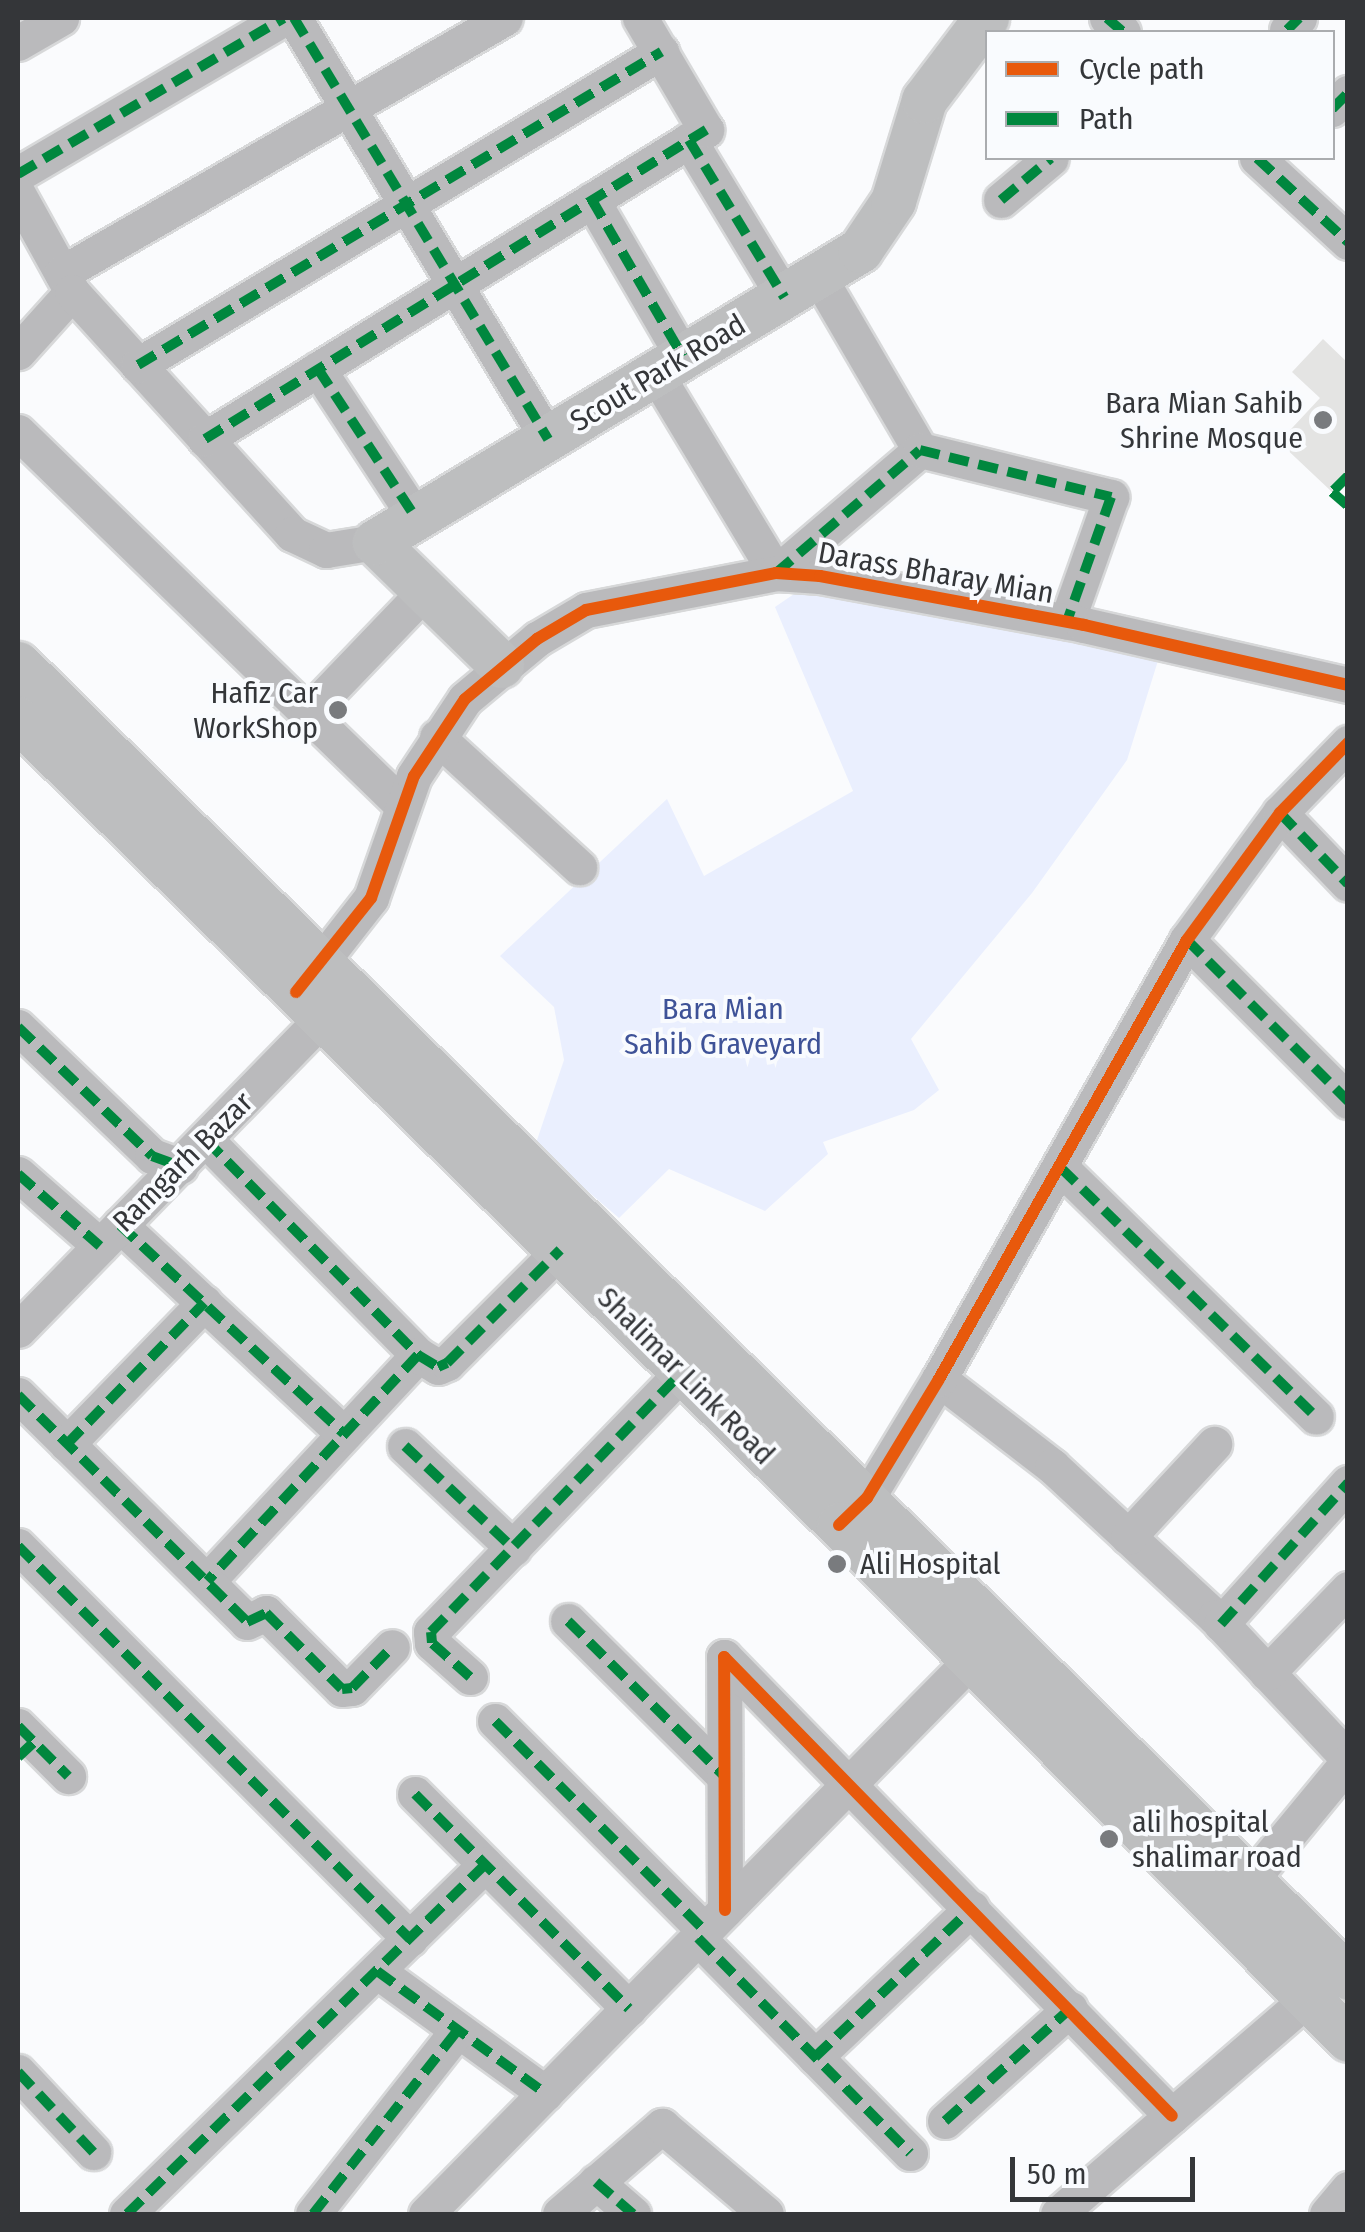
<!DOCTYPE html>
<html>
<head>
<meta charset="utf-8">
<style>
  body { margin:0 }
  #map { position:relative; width:1365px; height:2232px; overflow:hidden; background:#fafbfd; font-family:"Fira Sans Condensed",sans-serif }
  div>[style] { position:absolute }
  .green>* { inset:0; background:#eaeffe }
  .building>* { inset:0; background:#e4e4e3 }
  .roads { filter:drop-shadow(2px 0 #d7d8d9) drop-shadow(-2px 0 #d7d8d9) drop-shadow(0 2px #d7d8d9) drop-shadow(0 -2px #d7d8d9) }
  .minor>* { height:35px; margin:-17.5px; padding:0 17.5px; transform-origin:17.5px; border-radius:17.5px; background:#bababc }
  .major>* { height:45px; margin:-22.5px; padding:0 22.5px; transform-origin:22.5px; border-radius:22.5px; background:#bdbebf }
  .quiet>* { height:10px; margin-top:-5px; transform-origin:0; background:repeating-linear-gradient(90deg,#00873e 0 20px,transparent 0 30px) }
  .cycleway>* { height:12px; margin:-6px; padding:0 6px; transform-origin:6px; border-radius:6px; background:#e8590c }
  .dots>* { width:28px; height:28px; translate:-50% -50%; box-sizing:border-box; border:5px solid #f9fbfe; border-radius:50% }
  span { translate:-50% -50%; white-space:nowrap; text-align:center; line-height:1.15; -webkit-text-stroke:8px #f9fbfe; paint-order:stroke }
  .street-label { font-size:30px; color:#343639 }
  .poi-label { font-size:30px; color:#343639 }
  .right { translate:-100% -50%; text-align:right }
  .left { translate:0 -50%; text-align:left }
  .park-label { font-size:30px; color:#3e5297 }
  .frame { position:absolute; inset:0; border:20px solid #343639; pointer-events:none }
  .legend { position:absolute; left:985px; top:30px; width:350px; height:130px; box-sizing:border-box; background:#f9fbfe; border:2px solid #aaacaf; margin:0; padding:12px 18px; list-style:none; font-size:30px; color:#343639 }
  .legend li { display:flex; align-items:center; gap:20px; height:50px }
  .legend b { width:50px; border:2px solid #aaacaf }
  .scale { position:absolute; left:1010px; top:2157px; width:185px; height:45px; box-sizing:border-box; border:5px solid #343639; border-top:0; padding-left:12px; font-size:30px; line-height:35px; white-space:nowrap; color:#343639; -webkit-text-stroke:8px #f9fbfe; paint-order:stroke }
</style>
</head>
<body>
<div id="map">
  <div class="green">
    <div style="clip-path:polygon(832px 590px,1161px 651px,1127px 760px,1032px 893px,911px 1039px,939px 1090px,914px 1110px,823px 1142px,828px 1154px,765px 1211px,669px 1169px,619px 1218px,535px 1146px,564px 1060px,554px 1007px,500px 956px,667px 799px,704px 876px,853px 791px,775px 607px,794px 594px)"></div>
  </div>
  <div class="building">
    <div style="clip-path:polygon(1323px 339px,1348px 363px,1348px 476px,1332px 492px,1279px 442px,1320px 398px,1292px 372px)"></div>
  </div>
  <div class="roads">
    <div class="minor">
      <div style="left:294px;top:18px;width:492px;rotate:58.9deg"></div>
      <div style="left:1107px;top:18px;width:21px;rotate:41deg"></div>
      <div style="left:1287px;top:30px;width:17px;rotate:-45deg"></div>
      <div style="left:18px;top:43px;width:50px;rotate:-30.2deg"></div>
      <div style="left:1332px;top:109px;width:23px;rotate:-45deg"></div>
      <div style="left:689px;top:140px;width:184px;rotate:58.8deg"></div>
      <div style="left:1257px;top:158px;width:124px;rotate:42.7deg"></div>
      <div style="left:18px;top:174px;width:308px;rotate:-30.4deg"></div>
      <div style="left:18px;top:194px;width:112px;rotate:61.1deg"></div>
      <div style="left:72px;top:292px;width:81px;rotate:132deg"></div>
      <div style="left:592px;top:200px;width:181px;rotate:59.9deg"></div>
      <div style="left:1001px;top:200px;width:65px;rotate:-40deg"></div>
      <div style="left:816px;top:272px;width:206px;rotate:59.7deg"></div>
      <div style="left:62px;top:273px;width:511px;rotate:-29.93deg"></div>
      <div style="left:72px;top:292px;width:327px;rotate:47.7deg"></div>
      <div style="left:292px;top:534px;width:38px;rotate:25deg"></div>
      <div style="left:326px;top:550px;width:50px;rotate:-9.3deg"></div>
      <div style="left:138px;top:365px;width:610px;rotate:-30.9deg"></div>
      <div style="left:318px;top:369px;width:178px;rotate:56.7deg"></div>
      <div style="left:656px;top:374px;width:232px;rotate:58.9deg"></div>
      <div style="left:776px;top:573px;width:189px;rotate:-40.5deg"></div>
      <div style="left:920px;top:450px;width:197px;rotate:13.8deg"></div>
      <div style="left:1111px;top:497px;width:132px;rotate:109.5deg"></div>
      <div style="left:18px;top:432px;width:534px;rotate:44.17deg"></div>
      <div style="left:205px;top:439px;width:589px;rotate:-31.66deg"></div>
      <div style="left:706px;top:130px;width:130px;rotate:-120.5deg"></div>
      <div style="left:308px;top:713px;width:172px;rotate:-46.2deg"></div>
      <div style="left:437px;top:737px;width:193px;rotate:42.5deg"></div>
      <div style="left:1280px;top:813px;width:98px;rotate:46.2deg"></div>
      <div style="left:1187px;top:940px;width:228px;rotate:45deg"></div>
      <div style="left:307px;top:980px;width:104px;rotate:-52deg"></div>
      <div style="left:371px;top:898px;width:129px;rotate:-70.6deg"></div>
      <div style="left:414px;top:776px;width:92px;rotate:-56.5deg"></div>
      <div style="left:465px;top:699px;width:94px;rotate:-39.8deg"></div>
      <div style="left:537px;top:639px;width:57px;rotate:-30.6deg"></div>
      <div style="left:586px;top:610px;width:194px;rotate:-11deg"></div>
      <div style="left:776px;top:573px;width:44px;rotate:3.9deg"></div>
      <div style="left:820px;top:576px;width:269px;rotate:10.5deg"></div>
      <div style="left:1084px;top:625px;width:271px;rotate:12.8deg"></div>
      <div style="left:18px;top:1027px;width:186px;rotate:43.9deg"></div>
      <div style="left:152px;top:1156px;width:30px;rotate:20deg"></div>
      <div style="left:206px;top:1140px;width:302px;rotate:45.4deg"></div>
      <div style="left:418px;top:1355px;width:309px;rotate:133deg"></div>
      <div style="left:1061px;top:1168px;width:356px;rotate:44.3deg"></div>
      <div style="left:18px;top:1174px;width:109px;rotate:41.3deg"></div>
      <div style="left:120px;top:1225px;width:306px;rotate:43deg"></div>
      <div style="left:18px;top:1330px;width:461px;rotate:-45.7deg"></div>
      <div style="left:418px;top:1355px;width:23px;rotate:31deg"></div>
      <div style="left:438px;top:1367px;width:10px;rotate:-24deg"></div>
      <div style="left:447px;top:1363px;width:160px;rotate:-45deg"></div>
      <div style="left:939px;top:1379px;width:143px;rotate:37.6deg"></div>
      <div style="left:1052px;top:1466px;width:222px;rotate:42.8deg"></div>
      <div style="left:1215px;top:1617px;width:194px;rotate:46.7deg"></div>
      <div style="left:18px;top:1395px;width:322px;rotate:44.7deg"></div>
      <div style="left:247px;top:1622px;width:21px;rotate:-25deg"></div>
      <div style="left:266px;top:1613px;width:107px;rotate:45deg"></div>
      <div style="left:342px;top:1689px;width:10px;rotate:-6deg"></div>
      <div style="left:352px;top:1688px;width:57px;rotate:-45.7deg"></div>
      <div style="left:67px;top:1444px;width:197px;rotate:-45.8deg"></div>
      <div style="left:405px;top:1446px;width:149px;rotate:43.4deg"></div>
      <div style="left:849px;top:1516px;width:25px;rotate:-45deg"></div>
      <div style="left:867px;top:1498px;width:139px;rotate:-58.8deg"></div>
      <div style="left:939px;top:1379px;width:504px;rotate:-60.54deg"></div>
      <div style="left:1187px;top:940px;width:157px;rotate:-53.8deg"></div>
      <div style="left:1280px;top:813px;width:98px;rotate:-45.8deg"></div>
      <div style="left:1128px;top:1537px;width:127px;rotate:-47.2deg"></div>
      <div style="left:18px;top:1546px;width:555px;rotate:45.07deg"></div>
      <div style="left:568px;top:1621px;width:220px;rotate:44.8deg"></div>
      <div style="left:1221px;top:1624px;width:190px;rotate:-48deg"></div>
      <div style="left:1267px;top:1673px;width:117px;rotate:-46deg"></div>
      <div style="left:470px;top:1677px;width:51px;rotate:-138.2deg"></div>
      <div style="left:432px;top:1643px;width:11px;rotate:-95deg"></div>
      <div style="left:431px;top:1632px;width:360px;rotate:-46deg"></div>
      <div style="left:495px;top:1721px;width:297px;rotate:45deg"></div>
      <div style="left:18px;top:1726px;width:71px;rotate:45deg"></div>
      <div style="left:415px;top:1794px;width:303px;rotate:45.1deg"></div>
      <div style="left:1249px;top:1882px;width:156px;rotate:-50.5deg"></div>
      <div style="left:725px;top:1910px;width:253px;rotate:-90.2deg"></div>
      <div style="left:724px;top:1657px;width:641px;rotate:45.69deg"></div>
      <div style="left:698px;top:1938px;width:302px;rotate:45.4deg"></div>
      <div style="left:377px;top:1971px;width:208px;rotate:36deg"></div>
      <div style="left:815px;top:2057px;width:216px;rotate:-43.5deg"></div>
      <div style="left:18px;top:2072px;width:110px;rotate:46.8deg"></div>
      <div style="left:945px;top:2121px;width:168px;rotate:-41.9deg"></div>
      <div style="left:596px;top:2182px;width:49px;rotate:40.9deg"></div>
      <div style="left:127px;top:2214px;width:500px;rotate:-44.3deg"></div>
      <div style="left:313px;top:2214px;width:234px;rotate:-51.8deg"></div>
      <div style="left:426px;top:2214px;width:779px;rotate:-45.47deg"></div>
      <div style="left:560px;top:2214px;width:135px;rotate:-40.8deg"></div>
      <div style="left:662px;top:2126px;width:136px;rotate:40.2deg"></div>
      <div style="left:1058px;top:2214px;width:328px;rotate:-40.8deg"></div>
      <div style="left:1327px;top:2214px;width:33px;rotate:-50deg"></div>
    </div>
    <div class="major">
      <div style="left:18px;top:664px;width:1869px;rotate:44.63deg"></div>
      <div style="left:501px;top:665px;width:176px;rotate:-135.7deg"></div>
      <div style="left:375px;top:542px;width:566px;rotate:-31.05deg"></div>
      <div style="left:860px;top:250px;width:59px;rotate:-56deg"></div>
      <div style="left:893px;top:201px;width:106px;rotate:-72.9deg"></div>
      <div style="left:924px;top:100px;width:103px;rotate:-52.9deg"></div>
      <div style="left:18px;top:719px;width:1151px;rotate:44.47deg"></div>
      <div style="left:839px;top:1525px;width:723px;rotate:45.28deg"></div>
    </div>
  </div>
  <div class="quiet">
    <div style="left:294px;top:18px;width:492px;rotate:58.9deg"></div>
    <div style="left:1107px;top:18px;width:21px;rotate:41deg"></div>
    <div style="left:1287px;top:30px;width:17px;rotate:-45deg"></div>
    <div style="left:1332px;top:109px;width:23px;rotate:-45deg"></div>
    <div style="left:689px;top:140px;width:184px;rotate:58.8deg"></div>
    <div style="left:1257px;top:158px;width:124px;rotate:42.7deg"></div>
    <div style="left:18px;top:174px;width:308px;rotate:-30.4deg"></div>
    <div style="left:592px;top:200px;width:181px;rotate:59.9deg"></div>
    <div style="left:1001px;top:200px;width:65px;rotate:-40deg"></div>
    <div style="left:138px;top:365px;width:610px;rotate:-30.9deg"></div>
    <div style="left:318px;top:369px;width:178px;rotate:56.7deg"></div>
    <div style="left:205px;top:439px;width:589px;rotate:-31.66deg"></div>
    <div style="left:1348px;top:476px;width:23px;rotate:135deg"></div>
    <div style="left:1332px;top:492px;width:21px;rotate:41deg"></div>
    <div style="left:776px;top:573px;width:189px;rotate:-40.5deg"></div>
    <div style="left:920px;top:450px;width:197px;rotate:13.8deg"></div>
    <div style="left:1111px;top:497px;width:132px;rotate:109.5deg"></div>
    <div style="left:1280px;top:813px;width:98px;rotate:46.2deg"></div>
    <div style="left:1187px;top:940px;width:228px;rotate:45deg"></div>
    <div style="left:18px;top:1027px;width:186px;rotate:43.9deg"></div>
    <div style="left:152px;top:1156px;width:30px;rotate:20deg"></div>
    <div style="left:206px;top:1140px;width:302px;rotate:45.4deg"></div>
    <div style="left:418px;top:1355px;width:309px;rotate:133deg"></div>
    <div style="left:1061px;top:1168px;width:356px;rotate:44.3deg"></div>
    <div style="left:18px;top:1174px;width:109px;rotate:41.3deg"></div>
    <div style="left:120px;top:1225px;width:306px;rotate:43deg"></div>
    <div style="left:418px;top:1355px;width:23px;rotate:31deg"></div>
    <div style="left:438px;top:1367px;width:10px;rotate:-24deg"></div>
    <div style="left:447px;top:1363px;width:160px;rotate:-45deg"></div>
    <div style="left:18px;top:1395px;width:322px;rotate:44.7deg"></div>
    <div style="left:247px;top:1622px;width:21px;rotate:-25deg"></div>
    <div style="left:266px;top:1613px;width:107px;rotate:45deg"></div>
    <div style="left:342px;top:1689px;width:10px;rotate:-6deg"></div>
    <div style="left:352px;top:1688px;width:57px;rotate:-45.7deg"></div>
    <div style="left:67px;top:1444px;width:197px;rotate:-45.8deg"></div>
    <div style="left:405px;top:1446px;width:149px;rotate:43.4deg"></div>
    <div style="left:18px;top:1546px;width:555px;rotate:45.07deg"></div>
    <div style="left:568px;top:1621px;width:220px;rotate:44.8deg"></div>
    <div style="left:1221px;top:1624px;width:190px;rotate:-48deg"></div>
    <div style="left:470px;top:1677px;width:51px;rotate:-138.2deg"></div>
    <div style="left:432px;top:1643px;width:11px;rotate:-95deg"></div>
    <div style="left:431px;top:1632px;width:360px;rotate:-46deg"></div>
    <div style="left:495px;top:1721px;width:297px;rotate:45deg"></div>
    <div style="left:18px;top:1726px;width:71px;rotate:45deg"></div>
    <div style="left:18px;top:1757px;width:22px;rotate:-43deg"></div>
    <div style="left:415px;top:1794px;width:303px;rotate:45.1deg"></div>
    <div style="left:698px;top:1938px;width:302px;rotate:45.4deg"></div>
    <div style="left:377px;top:1971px;width:208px;rotate:36deg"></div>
    <div style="left:815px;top:2057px;width:216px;rotate:-43.5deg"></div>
    <div style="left:18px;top:2072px;width:110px;rotate:46.8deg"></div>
    <div style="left:945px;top:2121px;width:168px;rotate:-41.9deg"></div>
    <div style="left:596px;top:2182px;width:49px;rotate:40.9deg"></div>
    <div style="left:127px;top:2214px;width:500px;rotate:-44.3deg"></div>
    <div style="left:313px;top:2214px;width:234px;rotate:-51.8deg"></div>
  </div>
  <div class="cycleway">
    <div style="left:296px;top:992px;width:120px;rotate:-51.4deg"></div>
    <div style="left:371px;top:898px;width:129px;rotate:-70.6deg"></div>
    <div style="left:414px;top:776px;width:92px;rotate:-56.5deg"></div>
    <div style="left:465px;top:699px;width:94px;rotate:-39.8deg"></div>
    <div style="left:537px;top:639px;width:57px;rotate:-30.6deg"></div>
    <div style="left:586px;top:610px;width:194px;rotate:-11deg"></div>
    <div style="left:776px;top:573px;width:44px;rotate:3.9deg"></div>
    <div style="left:820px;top:576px;width:269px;rotate:10.5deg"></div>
    <div style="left:1084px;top:625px;width:271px;rotate:12.8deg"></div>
    <div style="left:839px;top:1525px;width:39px;rotate:-44deg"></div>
    <div style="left:867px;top:1498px;width:139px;rotate:-58.8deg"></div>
    <div style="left:939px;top:1379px;width:504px;rotate:-60.54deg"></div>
    <div style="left:1187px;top:940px;width:157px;rotate:-53.8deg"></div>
    <div style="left:1280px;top:813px;width:98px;rotate:-45.8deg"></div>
    <div style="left:725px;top:1910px;width:253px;rotate:-90.2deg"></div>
    <div style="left:724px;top:1657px;width:641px;rotate:45.69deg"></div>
  </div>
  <div class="dots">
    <div style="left:1323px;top:420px;background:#797b7e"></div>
    <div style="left:338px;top:710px;background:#797b7e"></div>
    <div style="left:837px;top:1564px;background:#797b7e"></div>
    <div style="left:1109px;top:1839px;background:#797b7e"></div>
  </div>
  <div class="street-label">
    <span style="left:658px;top:373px;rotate:-31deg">Scout Park Road</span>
    <span style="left:936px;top:573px;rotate:10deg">Darass Bharay Mian</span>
    <span style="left:183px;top:1162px;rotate:-45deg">Ramgarh Bazar</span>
    <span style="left:686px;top:1376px;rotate:45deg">Shalimar Link Road</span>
  </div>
  <div class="poi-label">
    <span class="right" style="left:1303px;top:420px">Bara Mian Sahib<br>Shrine Mosque</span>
    <span class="right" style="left:318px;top:710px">Hafiz Car<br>WorkShop</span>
    <span class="left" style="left:860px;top:1564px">Ali Hospital</span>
    <span class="left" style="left:1132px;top:1839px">ali hospital<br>shalimar road</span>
  </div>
  <div class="park-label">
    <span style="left:723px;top:1026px">Bara Mian<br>Sahib Graveyard</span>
  </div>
  <div class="frame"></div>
  <ul class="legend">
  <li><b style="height:12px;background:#e8590c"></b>Cycle path</li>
  <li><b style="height:12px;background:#00873e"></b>Path</li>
  </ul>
  <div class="scale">50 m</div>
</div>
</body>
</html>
